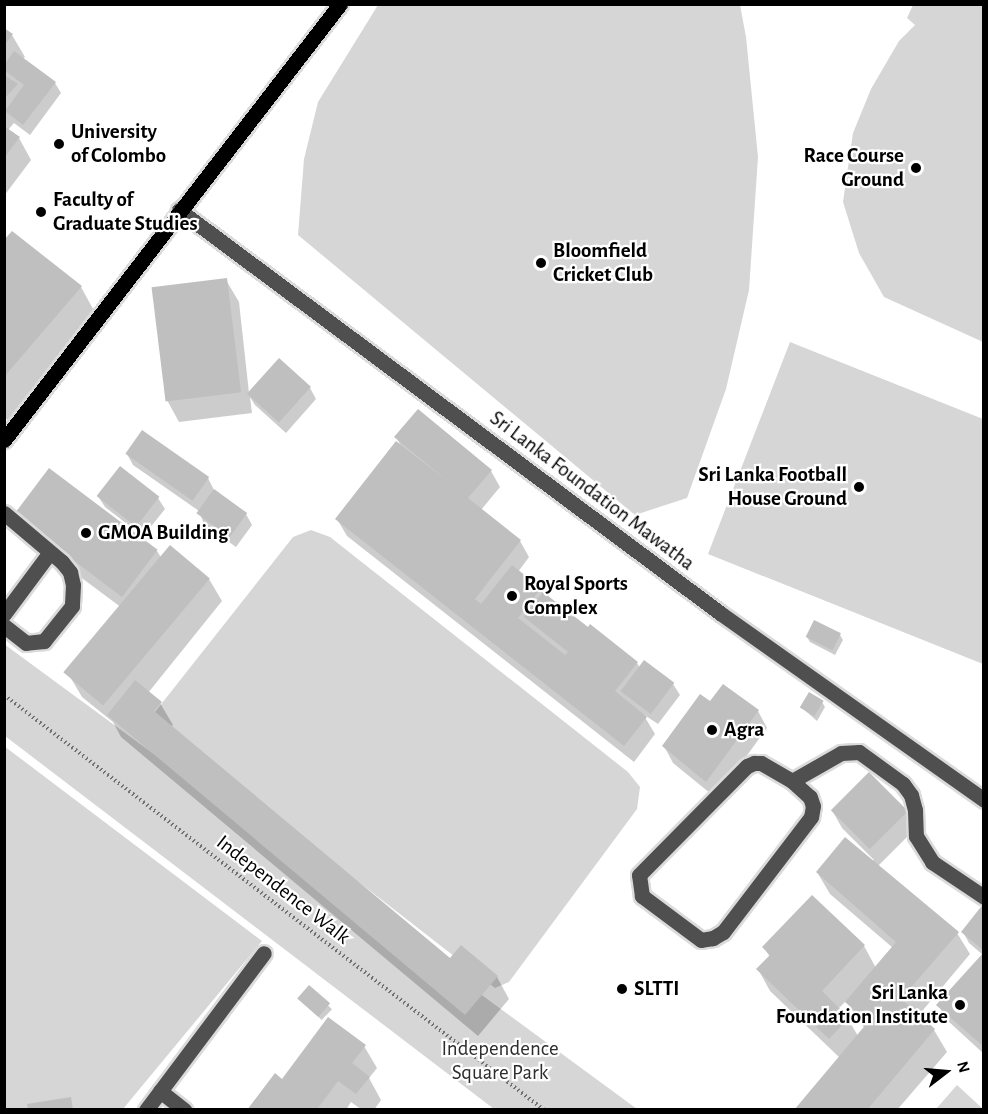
<!DOCTYPE html>
<html>
<head>
<meta charset="utf-8">
<style>
  body { margin:0 }
  #map { position:relative; width:988px; height:1114px; overflow:hidden; background:#fff; font-family:"Alegreya Sans",sans-serif }
  div>[style] { position:absolute }
  .green>* { inset:0; background:#d6d6d6 }
  .shadow>* { inset:0; background:#0003; transform-origin:0 0 }
  .building>* { inset:0; background:#bfbfbf; transform-origin:0 0 }
  .path>* { height:4px; margin-top:-2px; transform-origin:0; background:repeating-linear-gradient(90deg,#717171 0 1.5px,transparent 0 4.5px) }
  .roads { filter:drop-shadow(2px 0 #dbdbdb) drop-shadow(-2px 0 #dbdbdb) drop-shadow(0 2px #dbdbdb) drop-shadow(0 -2px #dbdbdb) }
  .minor>* { height:15px; margin:-7.5px; padding:0 7.5px; transform-origin:7.5px; border-radius:7.5px; background:#4f4f4f }
  .major>* { height:15px; margin:-7.5px; padding:0 7.5px; transform-origin:7.5px; border-radius:7.5px; background:#000 }
  .dots>* { width:16px; height:16px; translate:-50% -50%; box-sizing:border-box; border:3px solid #fff; border-radius:50% }
  span { translate:-50% -50%; white-space:nowrap; text-align:center; line-height:1.15; -webkit-text-stroke:4.5px #fff; paint-order:stroke }
  .poi-label { font-size:21px; color:#000; font-weight:700 }
  .left { translate:0 -50%; text-align:left }
  .right { translate:-100% -50%; text-align:right }
  .street-label { font-size:21px; color:#000 }
  .park-label { font-size:21px; color:#2d2d2d }
  .frame { position:absolute; inset:0; border:6px solid #000; pointer-events:none }
  .north { position:absolute; left:916px; top:1042px; width:60px; height:60px; -webkit-text-stroke:4px #fff; paint-order:stroke; rotate:74deg; font-size:16px; font-weight:700; line-height:24px; text-align:center; color:#000 }
  .north::after { content:''; display:block; margin:auto; width:21px; height:27px; background:#000; clip-path:polygon(50% 0,100% 100%,50% 72%,0 100%) }
</style>
</head>
<body>
<div id="map">
  <div class="green">
    <div style="clip-path:polygon(378px 5px,740px 5px,746px 37px,758px 157px,749px 290px,726px 389px,687px 498px,635px 515px,298px 235px,304px 159px,318px 102px)"></div>
    <div style="clip-path:polygon(913px 5px,983px 5px,983px 342px,884px 297px,859px 253px,843px 202px,853px 133px,871px 89px,899px 41px,915px 25px,907px 18px)"></div>
    <div style="clip-path:polygon(790px 342px,983px 419px,983px 664px,708px 554px)"></div>
    <div style="clip-path:polygon(311px 530px,330px 537px,628px 772px,640px 787px,637px 809px,509px 982px,495px 988px,153px 722px,155px 712px,293px 537px)"></div>
    <div style="clip-path:polygon(4px 644px,637px 1109px,494px 1109px,5px 736px)"></div>
    <div style="clip-path:polygon(4px 746px,262px 941px,123px 1109px,5px 1109px)"></div>
    <div style="clip-path:polygon(957px 1085px,983px 1109px,936px 1109px)"></div>
  </div>
  <div class="shadow">
    <div style="clip-path:polygon(4px 29px,12px 35px,25px 57px,23px 59px,55px 83px,61px 93px,30px 135px,14px 123px,8px 130px,19px 138px,31px 160px,4px 196px)"></div>
    <div style="clip-path:polygon(4px 243px,81px 287px,98px 318px,10px 422px,4px 417px)"></div>
    <div style="clip-path:polygon(226px 280px,239px 302px,249px 393px,310px 388px,316px 399px,286px 433px,255px 405px,250px 397px,252px 413px,179px 422px,167px 400px)"></div>
    <div style="clip-path:polygon(396px 437px,491px 471px,500px 487px,481px 510px,520px 541px,529px 557px,518px 572px,588px 629px,637px 663px,640px 668px,644px 662px,673px 684px,680px 695px,658px 724px,643px 714px,655px 734px,634px 762px,347px 536px,337px 519px,402px 448px)"></div>
    <div style="clip-path:polygon(127px 454px,208px 478px,214px 490px,246px 514px,252px 525px,236px 547px,204px 524px,199px 511px,133px 465px)"></div>
    <div style="clip-path:polygon(120px 468px,158px 498px,165px 509px,141px 539px,157px 551px,162px 559px,209px 579px,222px 601px,148px 693px,160px 703px,173px 725px,171px 727px,450px 960px,497px 977px,509px 999px,478px 1036px,121px 737px,113px 722px,82px 697px,69px 675px,122px 608px,28px 538px,138px 536px,140px 534px,105px 507px,98px 496px)"></div>
    <div style="clip-path:polygon(840px 635px,843px 640px,835px 655px,810px 642px,807px 637px)"></div>
    <div style="clip-path:polygon(822px 702px,825px 707px,817px 721px,801px 707px)"></div>
    <div style="clip-path:polygon(711px 704px,758px 711px,767px 728px,716px 798px,673px 763px,664px 746px)"></div>
    <div style="clip-path:polygon(evenodd,833px 812px,906px 812px,916px 828px,878px 866px,957px 933px,970px 954px,918px 1016px,934px 1030px,947px 1052px,897px 1110px,796px 1110px,840px 1058px,770px 991px,758px 969px,770px 957px,764px 948px,864px 946px,876px 968px,893px 948px,830px 894px,817px 872px,874px 860px,842px 828px,833px 812px,846px 1001px,865px 1029px,858px 1036px,848px 1019px,838px 1009px,846px 1001px)"></div>
    <div style="clip-path:polygon(984px 906px,984px 1054px,948px 1021px,938px 1005px,983px 955px,969px 943px,963px 932px)"></div>
    <div style="left:309px;top:987px;width:32px;height:15px;rotate:44deg"></div>
    <div style="clip-path:polygon(364px 1046px,377px 1068px,369px 1078px,381px 1100px,374px 1110px,362px 1110px,351px 1102px,346px 1110px,249px 1110px,282px 1081px)"></div>
  </div>
  <div class="building">
    <div style="clip-path:polygon(4px 28px,13px 34px,4px 46px)"></div>
    <div style="clip-path:polygon(14px 51px,56px 82px,23px 125px,5px 111px,24px 85px,4px 70px,4px 65px)"></div>
    <div style="clip-path:polygon(4px 75px,18px 84px,4px 99px)"></div>
    <div style="clip-path:polygon(4px 126px,20px 137px,4px 158px)"></div>
    <div style="clip-path:polygon(12px 231px,82px 286px,4px 377px,4px 240px)"></div>
    <div style="left:227px;top:278px;width:115px;height:76px;rotate:83deg"></div>
    <div style="left:279px;top:358px;width:43px;height:48px;rotate:42deg"></div>
    <div style="clip-path:polygon(418px 409px,492px 470px,468px 498px,521px 540px,475px 599px,481px 604px,512px 565px,541px 588px,518px 618px,565px 655px,568px 652px,524px 617px,543px 592px,588px 627px,590px 624px,638px 662px,615px 691px,647px 717px,624px 746px,335px 519px,396px 441px,450px 483px,394px 437px)"></div>
    <div style="left:142px;top:430px;width:82px;height:29px;rotate:35deg"></div>
    <div style="left:120px;top:466px;width:50px;height:38px;rotate:38deg"></div>
    <div style="left:49px;top:468px;width:136px;height:59px;rotate:37deg"></div>
    <div style="left:214px;top:489px;width:41px;height:30px;rotate:36deg"></div>
    <div style="left:170px;top:545px;width:52px;height:166px;rotate:40deg"></div>
    <div style="left:814px;top:620px;width:30px;height:19px;rotate:26deg"></div>
    <div style="left:644px;top:660px;width:38px;height:39px;rotate:37deg"></div>
    <div style="clip-path:polygon(135px 680px,162px 702px,154px 711px,450px 958px,461px 945px,498px 976px,465px 1015px,107px 715px)"></div>
    <div style="clip-path:polygon(723px 684px,759px 710px,706px 782px,662px 746px,700px 694px,710px 701px)"></div>
    <div style="left:809px;top:692px;width:17px;height:18px;rotate:31deg"></div>
    <div style="left:869px;top:772px;width:55px;height:54px;rotate:45deg"></div>
    <div style="clip-path:polygon(845px 837px,959px 932px,901px 999px,935px 1029px,867px 1110px,794px 1110px,868px 1022px,845px 1002px,896px 942px,816px 872px)"></div>
    <div style="clip-path:polygon(812px 895px,865px 945px,822px 991px,849px 1018px,829px 1039px,756px 969px,770px 955px,762px 947px)"></div>
    <div style="clip-path:polygon(984px 903px,984px 951px,961px 932px)"></div>
    <div style="clip-path:polygon(984px 952px,984px 1047px,936px 1005px)"></div>
    <div style="left:309px;top:985px;width:28px;height:18px;rotate:41deg"></div>
    <div style="clip-path:polygon(328px 1017px,366px 1045px,352px 1063px,370px 1077px,356px 1094px,338px 1081px,318px 1108px,321px 1110px,247px 1110px,275px 1073px,282px 1079px)"></div>
    <div style="clip-path:polygon(71px 1097px,73px 1110px,28px 1110px,27px 1104px)"></div>
  </div>
  <div class="path">
    <div style="left:4px;top:695px;width:681px;rotate:37.54deg"></div>
  </div>
  <div class="roads">
    <div class="minor">
      <div style="left:179px;top:210px;width:675px;rotate:36.68deg"></div>
      <div style="left:720px;top:613px;width:324px;rotate:35.3deg"></div>
      <div style="left:4px;top:513px;width:76px;rotate:40.2deg"></div>
      <div style="left:62px;top:562px;width:13px;rotate:51deg"></div>
      <div style="left:70px;top:572px;width:13px;rotate:77deg"></div>
      <div style="left:73px;top:585px;width:21px;rotate:93deg"></div>
      <div style="left:72px;top:606px;width:45px;rotate:128.7deg"></div>
      <div style="left:44px;top:641px;width:18px;rotate:174deg"></div>
      <div style="left:26px;top:643px;width:28px;rotate:-142deg"></div>
      <div style="left:4px;top:614px;width:77px;rotate:-53.4deg"></div>
      <div style="left:754px;top:763px;width:7px"></div>
      <div style="left:761px;top:763px;width:36px;rotate:30deg"></div>
      <div style="left:792px;top:781px;width:24px;rotate:42deg"></div>
      <div style="left:810px;top:797px;width:9px;rotate:72deg"></div>
      <div style="left:813px;top:806px;width:11px;rotate:100deg"></div>
      <div style="left:811px;top:817px;width:145px;rotate:127.4deg"></div>
      <div style="left:723px;top:932px;width:12px;rotate:149deg"></div>
      <div style="left:713px;top:938px;width:12px;rotate:171deg"></div>
      <div style="left:701px;top:940px;width:74px;rotate:-143.3deg"></div>
      <div style="left:642px;top:896px;width:21px;rotate:-98deg"></div>
      <div style="left:639px;top:875px;width:153px;rotate:-45.3deg"></div>
      <div style="left:747px;top:766px;width:8px;rotate:-23deg"></div>
      <div style="left:792px;top:781px;width:56px;rotate:-29.7deg"></div>
      <div style="left:841px;top:753px;width:18px;rotate:-3deg"></div>
      <div style="left:859px;top:752px;width:54px;rotate:36deg"></div>
      <div style="left:903px;top:784px;width:14px;rotate:54deg"></div>
      <div style="left:911px;top:795px;width:16px;rotate:75deg"></div>
      <div style="left:915px;top:810px;width:26px;rotate:88deg"></div>
      <div style="left:916px;top:836px;width:31px;rotate:58deg"></div>
      <div style="left:932px;top:862px;width:63px;rotate:33.9deg"></div>
      <div style="left:160px;top:1091px;width:31px;rotate:38deg"></div>
      <div style="left:146px;top:1110px;width:196px;rotate:-53.1deg"></div>
    </div>
    <div class="major">
      <div style="left:4px;top:440px;width:550px;rotate:-52.38deg"></div>
    </div>
  </div>
  <div class="dots">
    <div style="left:59px;top:144px;background:#000"></div>
    <div style="left:916px;top:168px;background:#000"></div>
    <div style="left:41px;top:212px;background:#000"></div>
    <div style="left:541px;top:263px;background:#000"></div>
    <div style="left:859px;top:487px;background:#000"></div>
    <div style="left:86px;top:533px;background:#000"></div>
    <div style="left:512px;top:596px;background:#000"></div>
    <div style="left:712px;top:730px;background:#000"></div>
    <div style="left:622px;top:989px;background:#000"></div>
    <div style="left:960px;top:1005px;background:#000"></div>
  </div>
  <div class="poi-label">
    <span class="left" style="left:71px;top:144px">University<br>of Colombo</span>
    <span class="right" style="left:904px;top:168px">Race Course<br>Ground</span>
    <span class="left" style="left:53px;top:212px">Faculty of<br>Graduate Studies</span>
    <span class="left" style="left:553px;top:263px">Bloomfield<br>Cricket Club</span>
    <span class="right" style="left:847px;top:487px">Sri Lanka Football<br>House Ground</span>
    <span class="left" style="left:98px;top:533px">GMOA Building</span>
    <span class="left" style="left:524px;top:596px">Royal Sports<br>Complex</span>
    <span class="left" style="left:724px;top:730px">Agra</span>
    <span class="left" style="left:634px;top:989px">SLTTI</span>
    <span class="right" style="left:948px;top:1005px">Sri Lanka<br>Foundation Institute</span>
  </div>
  <div class="street-label">
    <span style="left:592px;top:491px;rotate:37deg">Sri Lanka Foundation Mawatha</span>
    <span style="left:283px;top:890px;rotate:38deg">Independence Walk</span>
  </div>
  <div class="park-label">
    <span style="left:500px;top:1061px">Independence<br>Square Park</span>
  </div>
  <div class="frame"></div>
  <div class="north">N</div>
</div>
</body>
</html>
